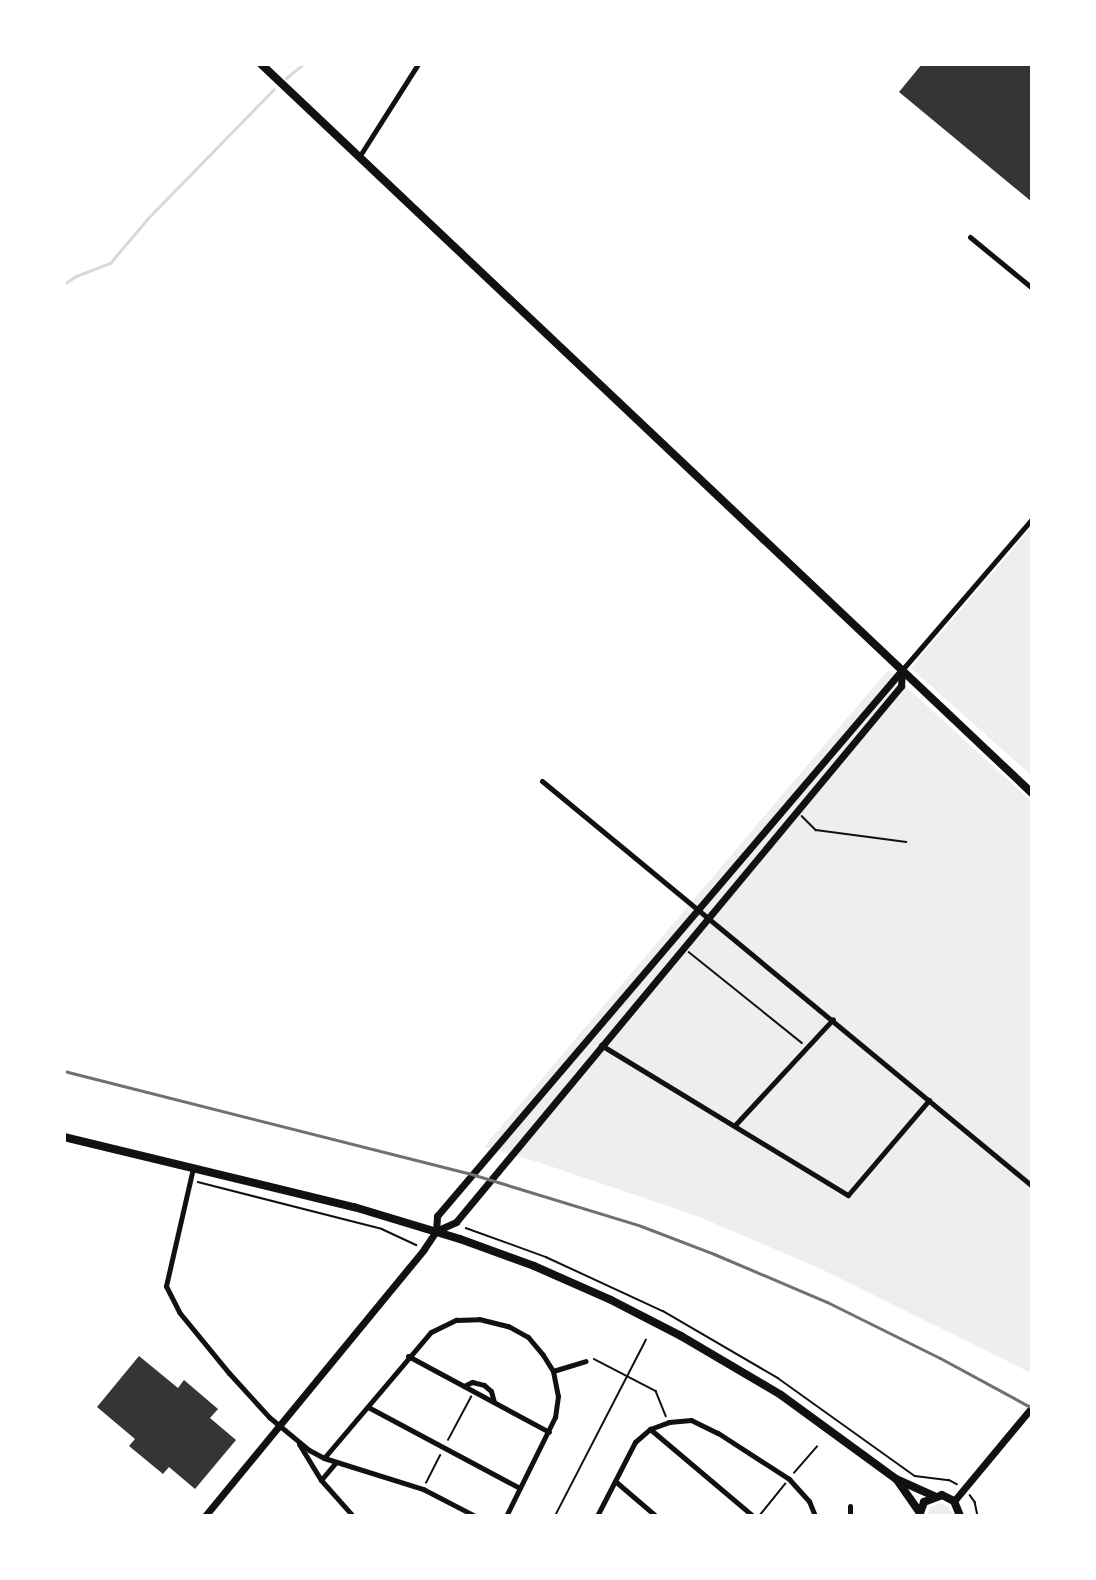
<!DOCTYPE html>
<html>
<head>
<meta charset="utf-8">
<style>
  body { margin:0 }
  #map { position:relative; width:1096px; height:1580px; overflow:hidden; background:#fff; font-family:Raleway,sans-serif }
  div>[style] { position:absolute }
  .green>* { inset:0; background:#eee }
  .stream>* { height:3px; margin:-1.5px; padding:0 1.5px; transform-origin:1.5px; border-radius:1.5px; background:#d9d9d9 }
  .building>* { inset:0; background:#353535 }
  .path>* { height:1.5px; margin:-0.75px; padding:0 0.75px; transform-origin:0.75px; border-radius:0.75px; background:#111 }
  .minor>* { height:5px; margin:-2.5px; padding:0 2.5px; transform-origin:2.5px; border-radius:2.5px; background:#111 }
  .tertiary>* { height:7px; margin:-3.5px; padding:0 3.5px; transform-origin:3.5px; border-radius:3.5px; background:#111 }
  .secondary>* { height:8px; margin:-4px; padding:0 4px; transform-origin:4px; border-radius:4px; background:#111 }
  .rail>* { height:3px; margin:-1.5px; padding:0 1.5px; transform-origin:1.5px; border-radius:1.5px; background:#707070 }
  span { translate:-50% -50%; white-space:nowrap; text-align:center; line-height:1.15; -webkit-text-stroke:4.5px #fff; paint-order:stroke }
  .frame { position:absolute; inset:0; border:66px solid #fff; pointer-events:none }
</style>
</head>
<body>
<div id="map">
  <div class="green">
    <div style="clip-path:polygon(1031px 528px,1031px 775px,911px 668px)"></div>
    <div style="clip-path:polygon(888px 670px,1031px 801px,1031px 1373px,821px 1269px,697px 1216px,538px 1162px,484px 1147px)"></div>
    <div style="clip-path:polygon(939px 1503px,948px 1507px,953px 1515px,927px 1515px,930px 1508px)"></div>
  </div>
  <div class="stream">
    <div style="left:286px;top:78px;width:22px;rotate:-39deg"></div>
    <div style="left:64px;top:284px;width:14px;rotate:-34deg"></div>
    <div style="left:76px;top:276px;width:36px;rotate:-21deg"></div>
    <div style="left:110px;top:263px;width:59px;rotate:-49.8deg"></div>
    <div style="left:148px;top:218px;width:180px;rotate:-45.7deg"></div>
  </div>
  <div class="building">
    <div style="clip-path:polygon(922px 64px,1032px 64px,1032px 202px,899px 92px)"></div>
    <div style="clip-path:polygon(139px 1356px,178px 1388px,184px 1380px,218px 1409px,210px 1418px,236px 1440px,195px 1489px,169px 1467px,163px 1474px,129px 1446px,135px 1439px,97px 1407px)"></div>
  </div>
  <div class="path">
    <div style="left:802px;top:816px;width:20px;rotate:45deg"></div>
    <div style="left:816px;top:830px;width:91px;rotate:7.6deg"></div>
    <div style="left:689px;top:952px;width:145px;rotate:38.8deg"></div>
    <div style="left:198px;top:1182px;width:190px;rotate:14.3deg"></div>
    <div style="left:382px;top:1229px;width:38px;rotate:25deg"></div>
    <div style="left:466px;top:1228px;width:85px;rotate:19.9deg"></div>
    <div style="left:546px;top:1257px;width:129px;rotate:24.8deg"></div>
    <div style="left:663px;top:1311px;width:133px;rotate:30.2deg"></div>
    <div style="left:778px;top:1378px;width:168px;rotate:35.6deg"></div>
    <div style="left:915px;top:1476px;width:34px;rotate:7deg"></div>
    <div style="left:949px;top:1480px;width:9px;rotate:27deg"></div>
    <div style="left:594px;top:1359px;width:70px;rotate:27.3deg"></div>
    <div style="left:656px;top:1391px;width:27px;rotate:68deg"></div>
    <div style="left:448px;top:1440px;width:49px;rotate:-61.9deg"></div>
    <div style="left:794px;top:1473px;width:35px;rotate:-49deg"></div>
    <div style="left:426px;top:1483px;width:31px;rotate:-63deg"></div>
    <div style="left:970px;top:1495px;width:9px;rotate:54deg"></div>
    <div style="left:975px;top:1502px;width:14px;rotate:78deg"></div>
    <div style="left:760px;top:1515px;width:40px;rotate:-51deg"></div>
    <div style="left:555px;top:1516px;width:198px;rotate:-62.7deg"></div>
  </div>
  <div class="minor">
    <div style="left:359px;top:157px;width:110px;rotate:-57.6deg"></div>
    <div style="left:970px;top:237px;width:80px;rotate:39.4deg"></div>
    <div style="left:902px;top:670px;width:199px;rotate:-49.3deg"></div>
    <div style="left:542px;top:781px;width:636px;rotate:39.57deg"></div>
    <div style="left:601px;top:1045px;width:289px;rotate:31.3deg"></div>
    <div style="left:848px;top:1195px;width:125px;rotate:-49.5deg"></div>
    <div style="left:735px;top:1125px;width:144px;rotate:-47.2deg"></div>
    <div style="left:193px;top:1168px;width:121px;rotate:102.9deg"></div>
    <div style="left:166px;top:1286px;width:29px;rotate:63deg"></div>
    <div style="left:179px;top:1312px;width:79px;rotate:50.7deg"></div>
    <div style="left:229px;top:1373px;width:59px;rotate:47.7deg"></div>
    <div style="left:269px;top:1417px;width:52px;rotate:39.5deg"></div>
    <div style="left:309px;top:1450px;width:17px;rotate:28deg"></div>
    <div style="left:324px;top:1458px;width:104px;rotate:17.4deg"></div>
    <div style="left:423px;top:1489px;width:59px;rotate:27.4deg"></div>
    <div style="left:408px;top:1356px;width:160px;rotate:28.3deg"></div>
    <div style="left:553px;top:1371px;width:34px;rotate:-17deg"></div>
    <div style="left:464px;top:1386px;width:9px;rotate:-27deg"></div>
    <div style="left:472px;top:1382px;width:12px;rotate:14deg"></div>
    <div style="left:484px;top:1385px;width:9px;rotate:41deg"></div>
    <div style="left:491px;top:1391px;width:11px;rotate:75deg"></div>
    <div style="left:368px;top:1407px;width:172px;rotate:28.1deg"></div>
    <div style="left:650px;top:1429px;width:135px;rotate:40.2deg"></div>
    <div style="left:299px;top:1444px;width:42px;rotate:58.6deg"></div>
    <div style="left:321px;top:1480px;width:48px;rotate:48.4deg"></div>
    <div style="left:324px;top:1458px;width:165px;rotate:-49.7deg"></div>
    <div style="left:431px;top:1332px;width:28px;rotate:-26deg"></div>
    <div style="left:456px;top:1320px;width:23px;rotate:-2deg"></div>
    <div style="left:479px;top:1319px;width:30px;rotate:14deg"></div>
    <div style="left:508px;top:1326px;width:23px;rotate:29deg"></div>
    <div style="left:528px;top:1337px;width:23px;rotate:50deg"></div>
    <div style="left:543px;top:1355px;width:19px;rotate:58deg"></div>
    <div style="left:553px;top:1371px;width:25px;rotate:79deg"></div>
    <div style="left:558px;top:1396px;width:21px;rotate:98deg"></div>
    <div style="left:555px;top:1417px;width:110px;rotate:116.3deg"></div>
    <div style="left:321px;top:1480px;width:23px;rotate:-50deg"></div>
    <div style="left:615px;top:1481px;width:54px;rotate:40.5deg"></div>
    <div style="left:850px;top:1506px;width:10px;rotate:90deg"></div>
    <div style="left:597px;top:1516px;width:83px;rotate:-62.8deg"></div>
    <div style="left:635px;top:1442px;width:20px;rotate:-41deg"></div>
    <div style="left:650px;top:1429px;width:20px;rotate:-20deg"></div>
    <div style="left:669px;top:1422px;width:22px;rotate:-5deg"></div>
    <div style="left:691px;top:1420px;width:30px;rotate:26deg"></div>
    <div style="left:718px;top:1433px;width:85px;rotate:32.9deg"></div>
    <div style="left:789px;top:1479px;width:30px;rotate:48deg"></div>
    <div style="left:809px;top:1501px;width:16px;rotate:68deg"></div>
  </div>
  <div class="tertiary">
    <div style="left:436px;top:1231px;width:22px;rotate:-24deg"></div>
    <div style="left:456px;top:1222px;width:697px;rotate:-50.3deg"></div>
    <div style="left:901px;top:686px;width:16px;rotate:-86deg"></div>
    <div style="left:954px;top:1501px;width:122px;rotate:-50.3deg"></div>
    <div style="left:205px;top:1516px;width:345px;rotate:-50.6deg"></div>
    <div style="left:424px;top:1249px;width:22px;rotate:-56deg"></div>
    <div style="left:436px;top:1231px;width:15px;rotate:-86deg"></div>
    <div style="left:437px;top:1216px;width:717px;rotate:-49.58deg"></div>
  </div>
  <div class="secondary">
    <div style="left:261px;top:64px;width:1061px;rotate:43.4deg"></div>
    <div style="left:64px;top:1137px;width:298px;rotate:13.6deg"></div>
    <div style="left:354px;top:1207px;width:111px;rotate:16.8deg"></div>
    <div style="left:460px;top:1239px;width:79px;rotate:20deg"></div>
    <div style="left:534px;top:1266px;width:84px;rotate:23.8deg"></div>
    <div style="left:611px;top:1300px;width:79px;rotate:27.2deg"></div>
    <div style="left:681px;top:1336px;width:116px;rotate:30.5deg"></div>
    <div style="left:781px;top:1395px;width:142px;rotate:36.1deg"></div>
    <div style="left:896px;top:1479px;width:42px;rotate:24.1deg"></div>
    <div style="left:897px;top:1480px;width:38px;rotate:55deg"></div>
    <div style="left:919px;top:1516px;width:15px;rotate:-70deg"></div>
    <div style="left:924px;top:1502px;width:19px;rotate:-21deg"></div>
    <div style="left:942px;top:1495px;width:13px;rotate:27deg"></div>
    <div style="left:954px;top:1501px;width:16px;rotate:68deg"></div>
  </div>
  <div class="rail">
    <div style="left:64px;top:1071px;width:417px;rotate:14.2deg"></div>
    <div style="left:468px;top:1173px;width:181px;rotate:17deg"></div>
    <div style="left:641px;top:1226px;width:78px;rotate:21deg"></div>
    <div style="left:714px;top:1254px;width:123px;rotate:23deg"></div>
    <div style="left:827px;top:1302px;width:126px;rotate:26.4deg"></div>
    <div style="left:940px;top:1358px;width:105px;rotate:28.5deg"></div>
  </div>
  <div class="frame"></div>
</div>
</body>
</html>
